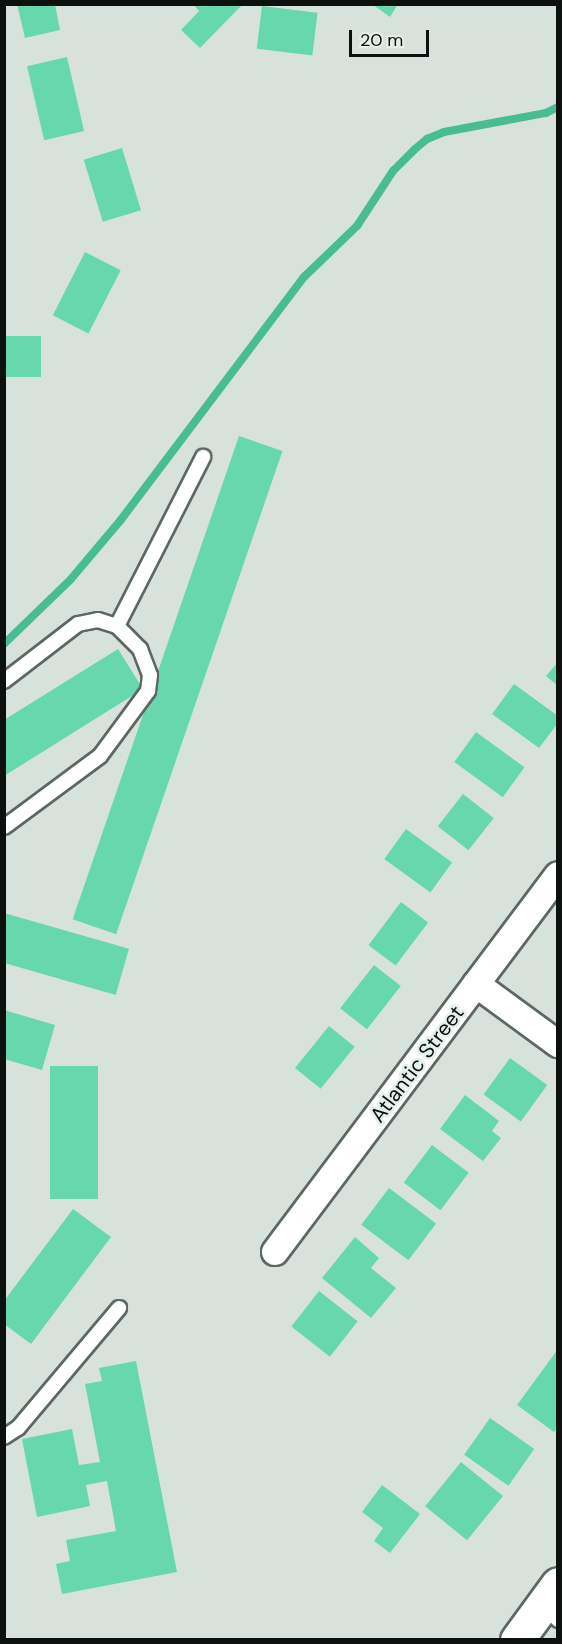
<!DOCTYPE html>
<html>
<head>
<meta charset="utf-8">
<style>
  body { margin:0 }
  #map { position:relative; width:562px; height:1644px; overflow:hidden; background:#d7e2dd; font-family:"DM Sans",sans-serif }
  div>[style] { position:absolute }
  .stream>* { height:8px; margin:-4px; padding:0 4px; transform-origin:4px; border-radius:4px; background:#48bc93 }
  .building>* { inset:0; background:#67d8ae; transform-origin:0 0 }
  .roads { filter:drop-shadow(2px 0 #5d6763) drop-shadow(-2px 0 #5d6763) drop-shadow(0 2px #5d6763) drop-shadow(0 -2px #5d6763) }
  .service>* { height:14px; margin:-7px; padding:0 7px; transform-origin:7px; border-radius:7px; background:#fff }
  .minor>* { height:26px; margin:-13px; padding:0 13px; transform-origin:13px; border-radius:13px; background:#fff }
  .secondary>* { height:33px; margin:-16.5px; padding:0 16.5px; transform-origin:16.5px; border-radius:16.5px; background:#fff }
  span { translate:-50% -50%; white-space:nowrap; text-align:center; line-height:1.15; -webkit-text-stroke:5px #e4f0ea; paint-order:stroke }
  .street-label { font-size:21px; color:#0c100e }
  .frame { position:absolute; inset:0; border:6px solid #0c100e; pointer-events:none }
  .scale { position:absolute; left:349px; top:30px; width:80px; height:27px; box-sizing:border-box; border:3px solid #0c100e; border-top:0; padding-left:8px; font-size:18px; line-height:21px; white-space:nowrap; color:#0c100e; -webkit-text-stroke:4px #e4f0ea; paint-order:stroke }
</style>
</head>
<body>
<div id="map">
  <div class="stream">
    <div style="left:4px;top:644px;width:93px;rotate:-44.1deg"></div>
    <div style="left:71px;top:579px;width:76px;rotate:-49.8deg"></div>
    <div style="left:120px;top:521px;width:306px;rotate:-53deg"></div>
    <div style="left:304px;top:277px;width:74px;rotate:-43.9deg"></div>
    <div style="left:357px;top:226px;width:66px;rotate:-56.8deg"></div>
    <div style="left:393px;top:171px;width:31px;rotate:-45deg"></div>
    <div style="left:415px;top:149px;width:16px;rotate:-40deg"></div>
    <div style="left:427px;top:139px;width:18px;rotate:-22deg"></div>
    <div style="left:444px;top:132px;width:104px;rotate:-10.6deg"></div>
    <div style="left:546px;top:113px;width:13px;rotate:-27deg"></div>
  </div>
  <div class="building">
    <div style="clip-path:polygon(17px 4px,55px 4px,60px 30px,25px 38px)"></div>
    <div style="clip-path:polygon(193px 4px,243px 4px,200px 48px,181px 30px,199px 11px)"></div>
    <div style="clip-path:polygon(372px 4px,398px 4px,390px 17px)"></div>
    <div style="left:262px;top:6px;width:56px;height:43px;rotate:7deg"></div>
    <div style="left:67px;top:57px;width:76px;height:41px;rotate:77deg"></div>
    <div style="left:122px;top:148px;width:65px;height:40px;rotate:73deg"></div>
    <div style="left:85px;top:252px;width:40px;height:71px;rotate:27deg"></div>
    <div style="left:5px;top:336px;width:36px;height:41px"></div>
    <div style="left:239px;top:436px;width:46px;height:511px;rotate:19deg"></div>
    <div style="clip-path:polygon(118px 649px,143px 689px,4px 776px,4px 720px)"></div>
    <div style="clip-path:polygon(558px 662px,558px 686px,546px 676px)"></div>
    <div style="clip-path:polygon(514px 684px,558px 716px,558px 723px,539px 748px,492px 714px)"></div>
    <div style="left:476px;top:732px;width:60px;height:37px;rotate:36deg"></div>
    <div style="left:463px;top:794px;width:39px;height:41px;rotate:38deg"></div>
    <div style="left:406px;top:829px;width:57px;height:37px;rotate:36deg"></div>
    <div style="left:401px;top:902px;width:34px;height:54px;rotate:37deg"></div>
    <div style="left:4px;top:913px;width:130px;height:48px;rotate:16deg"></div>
    <div style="left:374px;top:965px;width:34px;height:55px;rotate:38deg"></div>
    <div style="clip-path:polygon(4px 1010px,55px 1025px,42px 1070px,4px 1059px)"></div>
    <div style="left:329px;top:1026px;width:33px;height:54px;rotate:39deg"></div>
    <div style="left:510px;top:1058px;width:46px;height:45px;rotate:36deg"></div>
    <div style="left:50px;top:1066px;width:48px;height:133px"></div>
    <div style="clip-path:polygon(465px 1095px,499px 1121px,492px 1131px,501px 1138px,483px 1161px,440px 1129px)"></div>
    <div style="left:432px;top:1145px;width:46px;height:47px;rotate:37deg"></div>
    <div style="left:389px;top:1188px;width:59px;height:46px;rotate:37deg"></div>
    <div style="clip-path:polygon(73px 1209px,111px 1237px,31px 1344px,4px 1324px,4px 1301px)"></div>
    <div style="clip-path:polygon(355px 1237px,379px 1258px,371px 1268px,396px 1288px,371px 1318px,322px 1278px)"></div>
    <div style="left:319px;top:1291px;width:49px;height:45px;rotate:38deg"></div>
    <div style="clip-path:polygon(558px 1349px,558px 1427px,554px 1432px,517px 1405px)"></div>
    <div style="clip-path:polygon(136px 1361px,177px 1572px,62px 1594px,56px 1564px,70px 1561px,66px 1540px,116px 1531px,107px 1481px,86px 1485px,90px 1506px,37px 1517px,22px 1439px,72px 1429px,79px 1465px,100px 1462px,85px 1384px,102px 1381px,99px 1368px)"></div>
    <div style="left:490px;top:1418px;width:54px;height:45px;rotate:35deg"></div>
    <div style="left:461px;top:1462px;width:54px;height:57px;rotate:39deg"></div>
    <div style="clip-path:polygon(382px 1485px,420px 1514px,390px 1553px,374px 1541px,383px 1528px,362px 1512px)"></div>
  </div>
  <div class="roads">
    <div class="service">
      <div style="left:117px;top:626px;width:190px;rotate:-63deg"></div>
      <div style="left:4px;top:681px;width:93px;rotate:-37.6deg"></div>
      <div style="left:78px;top:624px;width:20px;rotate:-11deg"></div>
      <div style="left:98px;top:620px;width:20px;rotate:18deg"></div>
      <div style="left:117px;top:626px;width:33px;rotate:45deg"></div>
      <div style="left:140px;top:649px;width:28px;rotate:69deg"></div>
      <div style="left:150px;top:675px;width:16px;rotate:97deg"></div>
      <div style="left:148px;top:691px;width:81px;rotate:126.4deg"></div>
      <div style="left:100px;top:756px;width:119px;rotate:143.5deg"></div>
      <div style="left:4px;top:1437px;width:17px;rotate:-33deg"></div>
      <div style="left:18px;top:1428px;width:157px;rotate:-49.9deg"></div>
      <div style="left:542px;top:1605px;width:22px;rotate:43deg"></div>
    </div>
    <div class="minor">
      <div style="left:476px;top:984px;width:102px;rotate:36.2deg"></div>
      <div style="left:275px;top:1252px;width:471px;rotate:-53.1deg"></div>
    </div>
    <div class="secondary">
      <div style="left:517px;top:1640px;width:69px;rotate:-53.8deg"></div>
    </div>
  </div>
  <div class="street-label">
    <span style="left:417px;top:1064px;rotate:-53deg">Atlantic Street</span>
  </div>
  <div class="frame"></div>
  <div class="scale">20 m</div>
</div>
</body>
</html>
